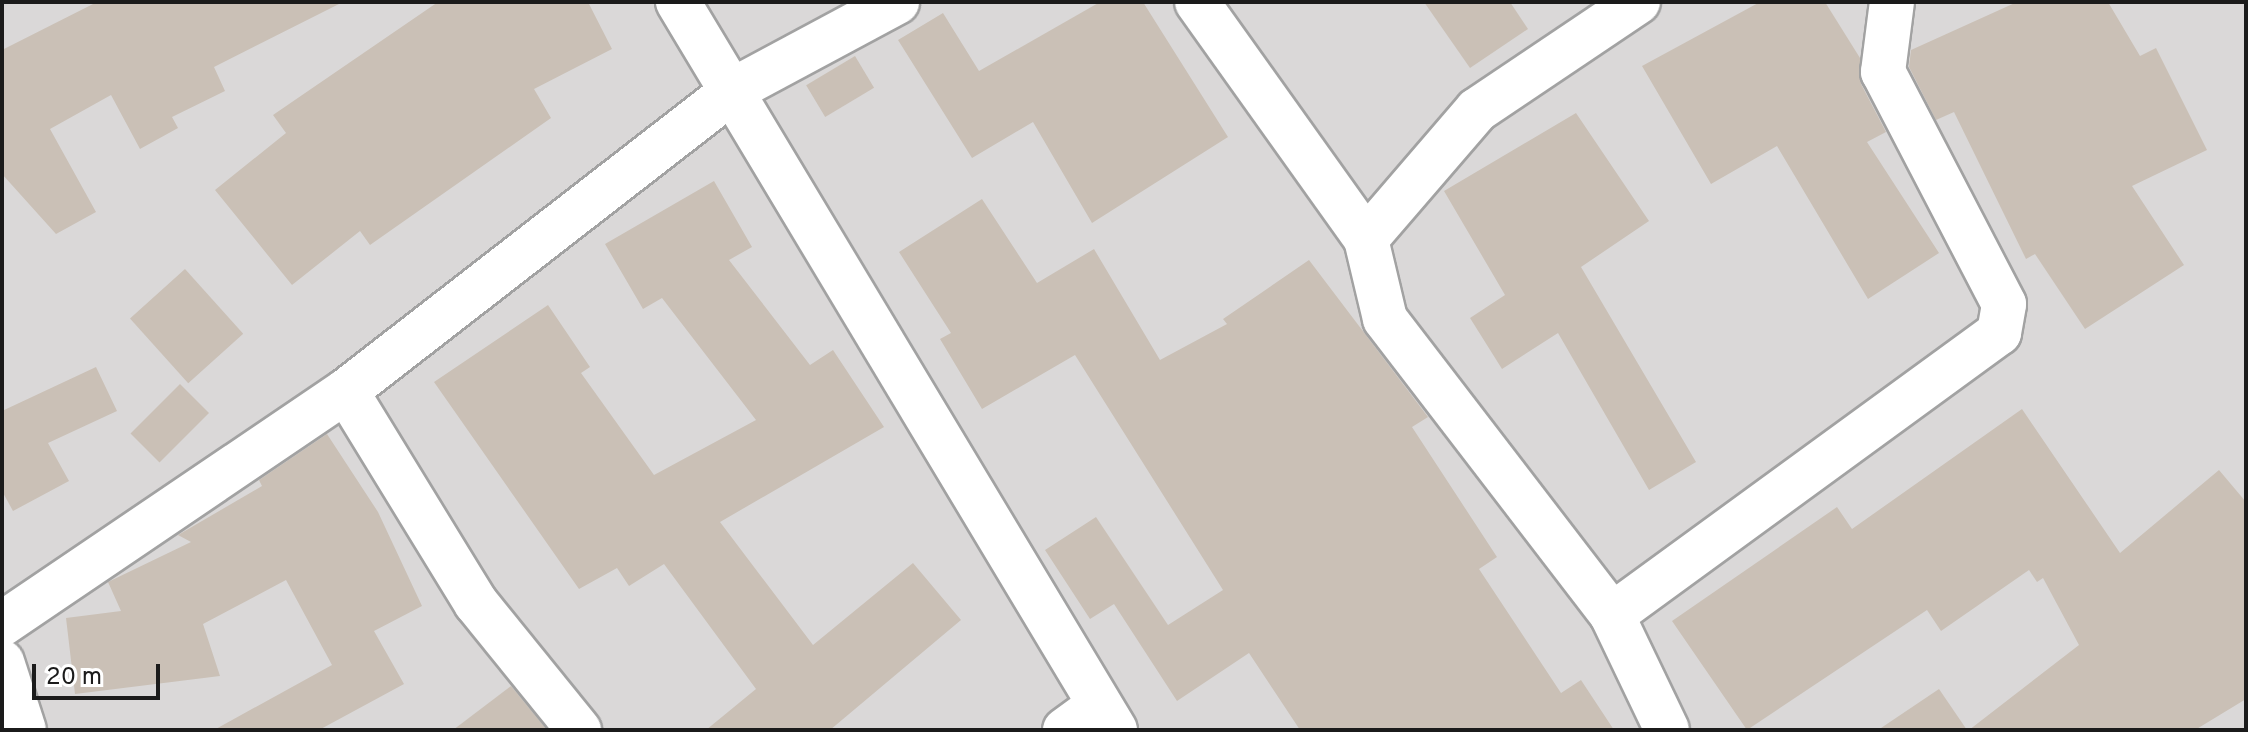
<!DOCTYPE html>
<html>
<head>
<meta charset="utf-8">
<style>
  body { margin:0 }
  #map { position:relative; width:2248px; height:732px; overflow:hidden; background:#eeeae0; font-family:Overpass,sans-serif }
  div>[style] { position:absolute }
  .residential>* { inset:0; background:#dad8d8; transform-origin:0 0 }
  .building>* { inset:0; background:#cac0b6; transform-origin:0 0 }
  .roads { filter:drop-shadow(2px 0 #a2a2a2) drop-shadow(-2px 0 #a2a2a2) drop-shadow(0 2px #a2a2a2) drop-shadow(0 -2px #a2a2a2) }
  .minor>* { height:44px; margin:-22px; padding:0 22px; transform-origin:22px; border-radius:22px; background:#fff }
  span { translate:-50% -50%; white-space:nowrap; text-align:center; line-height:1.15; -webkit-text-stroke:7px #fff; paint-order:stroke }
  .frame { position:absolute; inset:0; border:4px solid #1b1b1b; pointer-events:none }
  .scale { position:absolute; left:32px; top:664px; width:128px; height:36px; box-sizing:border-box; border:4px solid #1b1b1b; border-top:0; padding-left:10px; font-size:24px; line-height:28px; white-space:nowrap; color:#1b1b1b; -webkit-text-stroke:6px #fff; paint-order:stroke }
</style>
</head>
<body>
<div id="map">
  <div class="residential">
    <div style="left:2px;top:2px;width:2244px;height:728px"></div>
  </div>
  <div class="building">
    <div style="clip-path:polygon(97px 2px,343px 2px,214px 67px,225px 91px,172px 117px,178px 128px,140px 149px,111px 95px,50px 129px,96px 212px,56px 234px,2px 174px,2px 50px)"></div>
    <div style="clip-path:polygon(438px 2px,588px 2px,612px 49px,534px 89px,551px 118px,370px 245px,360px 231px,292px 285px,215px 190px,286px 133px,273px 115px)"></div>
    <div style="clip-path:polygon(1100px 2px,1143px 2px,1228px 137px,1092px 223px,1033px 122px,972px 158px,898px 40px,943px 13px,979px 71px)"></div>
    <div style="clip-path:polygon(1424px 2px,1510px 2px,1528px 29px,1470px 68px)"></div>
    <div style="clip-path:polygon(1760px 2px,1825px 2px,1860px 58px,1861px 84px,1886px 132px,1867px 142px,1939px 253px,1868px 299px,1777px 146px,1711px 184px,1642px 66px)"></div>
    <div style="clip-path:polygon(2017px 2px,2108px 2px,2140px 56px,2156px 48px,2207px 150px,2132px 186px,2184px 265px,2085px 329px,2035px 254px,2026px 259px,1954px 112px,1936px 120px,1909px 67px,1911px 50px)"></div>
    <div style="left:855px;top:56px;width:37px;height:57px;rotate:59deg"></div>
    <div style="clip-path:polygon(1576px 113px,1649px 221px,1581px 267px,1696px 462px,1649px 490px,1558px 333px,1502px 369px,1470px 318px,1505px 295px,1444px 191px)"></div>
    <div style="clip-path:polygon(714px 181px,752px 247px,729px 260px,810px 365px,833px 350px,884px 427px,720px 522px,813px 645px,913px 563px,961px 620px,830px 730px,706px 730px,756px 689px,664px 564px,629px 586px,617px 568px,579px 589px,434px 382px,548px 305px,590px 367px,581px 373px,654px 475px,756px 420px,662px 298px,643px 309px,605px 244px)"></div>
    <div style="clip-path:polygon(982px 199px,1037px 283px,1094px 249px,1160px 360px,1227px 324px,1223px 319px,1309px 260px,1428px 417px,1412px 427px,1497px 557px,1479px 569px,1561px 693px,1581px 680px,1614px 730px,1300px 730px,1249px 653px,1177px 701px,1114px 604px,1090px 619px,1045px 550px,1096px 517px,1168px 625px,1223px 590px,1075px 355px,982px 409px,940px 339px,951px 333px,899px 252px)"></div>
    <div style="left:185px;top:269px;width:87px;height:74px;rotate:48deg"></div>
    <div style="clip-path:polygon(96px 367px,117px 411px,48px 443px,69px 481px,13px 511px,2px 491px,2px 411px)"></div>
    <div style="left:180px;top:384px;width:41px;height:70px;rotate:45deg"></div>
    <div style="clip-path:polygon(2022px 409px,2120px 553px,2219px 470px,2246px 502px,2246px 699px,2195px 730px,1969px 730px,2079px 645px,2043px 578px,2037px 582px,2029px 570px,1941px 631px,1927px 610px,1747px 730px,1672px 621px,1837px 507px,1852px 529px)"></div>
    <div style="clip-path:polygon(327px 434px,378px 512px,422px 606px,374px 631px,404px 684px,319px 730px,214px 730px,332px 665px,286px 580px,203px 624px,220px 676px,75px 694px,66px 618px,121px 611px,108px 582px,191px 542px,178px 535px,262px 486px,259px 480px)"></div>
    <div style="clip-path:polygon(511px 686px,547px 730px,453px 730px)"></div>
    <div style="clip-path:polygon(1939px 689px,1967px 730px,1878px 730px)"></div>
  </div>
  <div class="roads">
    <div class="minor">
      <div style="left:678px;top:2px;width:849px;rotate:59.02deg"></div>
      <div style="left:1197px;top:2px;width:291px;rotate:54.5deg"></div>
      <div style="left:1366px;top:239px;width:82px;rotate:76.6deg"></div>
      <div style="left:1385px;top:319px;width:373px;rotate:52.5deg"></div>
      <div style="left:1612px;top:615px;width:127px;rotate:64.4deg"></div>
      <div style="left:1366px;top:239px;width:170px;rotate:-49.3deg"></div>
      <div style="left:1477px;top:110px;width:194px;rotate:-33.9deg"></div>
      <div style="left:346px;top:391px;width:249px;rotate:58.5deg"></div>
      <div style="left:476px;top:603px;width:164px;rotate:51deg"></div>
      <div style="left:1612px;top:615px;width:479px;rotate:-36.1deg"></div>
      <div style="left:1999px;top:333px;width:29px;rotate:-80deg"></div>
      <div style="left:2004px;top:304px;width:262px;rotate:-117.5deg"></div>
      <div style="left:1883px;top:72px;width:71px;rotate:-82.7deg"></div>
      <div style="left:2px;top:624px;width:415px;rotate:-34.1deg"></div>
      <div style="left:346px;top:391px;width:492px;rotate:-37.8deg"></div>
      <div style="left:735px;top:89px;width:184px;rotate:-28.2deg"></div>
      <div style="left:2px;top:662px;width:71px;rotate:72.1deg"></div>
      <div style="left:1065px;top:730px;width:39px;rotate:-36deg"></div>
    </div>
  </div>
  <div class="frame"></div>
  <div class="scale">20 m</div>
</div>
</body>
</html>
